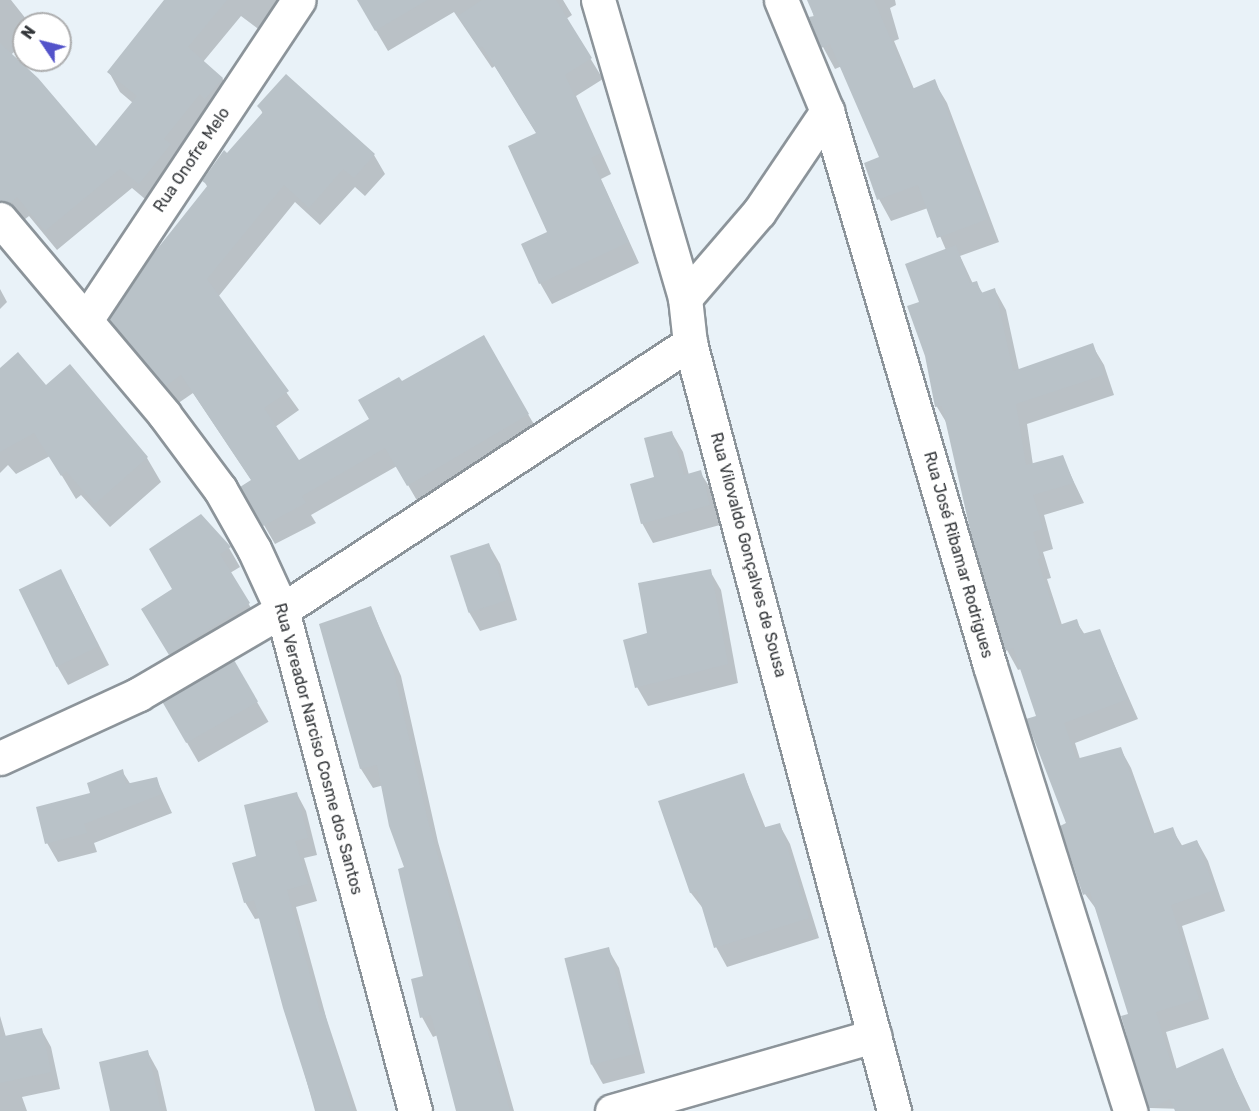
<!DOCTYPE html>
<html>
<head>
<meta charset="utf-8">
<style>
  body { margin:0 }
  #map { position:relative; width:1259px; height:1111px; overflow:hidden; background:#e9f2f8; font-family:Rubik,sans-serif }
  div>[style] { position:absolute }
  .shadow>* { inset:0; background:#0003; transform-origin:0 0 }
  .building>* { inset:0; background:#b9c2c8; transform-origin:0 0 }
  .roads { filter:drop-shadow(2px 0 #8c949a) drop-shadow(-2px 0 #8c949a) drop-shadow(0 2px #8c949a) drop-shadow(0 -2px #8c949a) }
  .minor>* { height:33px; margin:-16.5px; padding:0 16.5px; transform-origin:16.5px; border-radius:16.5px; background:#fff }
  span { translate:-50% -50%; white-space:nowrap; text-align:center; line-height:1.15; -webkit-text-stroke:5px #fff; paint-order:stroke }
  .street-label { font-size:16px; color:#323538 }
  .north { position:absolute; left:12px; top:12px; width:60px; height:60px; box-sizing:border-box; background:#fff; border:2px solid #adaeaf; border-radius:50%; rotate:305deg; font-size:16px; font-weight:700; line-height:24px; text-align:center; color:#323538 }
  .north::after { content:''; display:block; margin:auto; width:21px; height:27px; background:#5353ca; clip-path:polygon(50% 0,100% 100%,50% 72%,0 100%) }
</style>
</head>
<body>
<div id="map">
  <div class="shadow">
    <div style="clip-path:polygon(0 0,11px 0,30px 24px,24px 24px,24px 41px,11px 55px,96px 148px,133px 103px,120px 92px,109px 72px,166px 0,290px 0,261px 31px,241px 16px,203px 62px,222px 78px,234px 99px,151px 204px,132px 188px,57px 250px,29px 216px,24px 220px,0 194px)"></div>
    <div style="clip-path:polygon(358px 0,563px 0,572px 15px,566px 19px,603px 79px,576px 96px,611px 174px,601px 179px,639px 263px,552px 304px,540px 283px,549px 233px,537px 134px,495px 66px,492px 68px,454px 12px,388px 51px)"></div>
    <div style="clip-path:polygon(809px 0,895px 0,896px 5px,890px 8px,899px 39px,894px 41px,914px 89px,934px 81px,947px 103px,999px 242px,960px 256px,973px 284px,976px 282px,983px 294px,995px 290px,1006px 310px,1019px 370px,1092px 345px,1104px 365px,1114px 395px,1027px 424px,1033px 465px,1062px 457px,1084px 503px,1044px 515px,1053px 549px,1043px 552px,1051px 578px,1047px 579px,1062px 625px,1076px 621px,1085px 635px,1099px 630px,1138px 719px,1075px 743px,1080px 759px,1120px 748px,1131px 768px,1155px 835px,1172px 829px,1183px 847px,1197px 841px,1208px 861px,1225px 911px,1182px 926px,1209px 1019px,1166px 1032px,1177px 1070px,1222px 1050px,1251px 1111px,1150px 1108px,1123px 1017px,1130px 1015px,1099px 913px,1085px 894px,1038px 717px,1021px 669px,1018px 670px,1007px 650px,949px 427px,937px 407px,921px 303px,946px 250px,928px 208px,891px 221px,879px 199px,881px 158px,842px 66px,835px 69px,823px 47px)"></div>
    <div style="clip-path:polygon(286px 76px,374px 155px,385px 174px,365px 196px,355px 187px,320px 225px,295px 202px,218px 297px,299px 410px,275px 427px,299px 462px,371px 420px,401px 383px,483px 337px,539px 433px,419px 504px,397px 466px,311px 515px,316px 523px,275px 544px,242px 487px,252px 481px,193px 393px,177px 404px,122px 338px,111px 319px,208px 188px,204px 181px,263px 114px,259px 106px)"></div>
    <div style="clip-path:polygon(0 289px,7px 302px,0 309px)"></div>
    <div style="clip-path:polygon(0 370px,46px 387px,147px 458px,161px 482px,110px 527px,81px 495px,76px 499px,50px 456px,16px 474px,8px 465px,0 473px)"></div>
    <div style="clip-path:polygon(672px 433px,683px 452px,689px 475px,700px 472px,712px 491px,720px 525px,653px 543px,642px 523px)"></div>
    <div style="clip-path:polygon(489px 545px,500px 564px,517px 620px,480px 631px,469px 612px)"></div>
    <div style="clip-path:polygon(229px 548px,240px 567px,230px 573px,260px 623px,181px 673px,154px 628px,174px 590px,151px 550px)"></div>
    <div style="clip-path:polygon(710px 571px,721px 590px,738px 683px,648px 706px,637px 687px,649px 634px)"></div>
    <div style="clip-path:polygon(71px 590px,109px 665px,68px 685px,57px 666px)"></div>
    <div style="clip-path:polygon(371px 608px,401px 676px,438px 842px,514px 1111px,458px 1111px,438px 1035px,433px 1037px,422px 1017px,425px 977px,406px 868px,384px 785px,373px 788px,361px 769px)"></div>
    <div style="left:234px;top:662px;width:69px;height:81px;rotate:60deg"></div>
    <div style="clip-path:polygon(122px 771px,131px 785px,156px 778px,172px 813px,94px 843px,97px 852px,58px 862px,47px 843px,91px 794px)"></div>
    <div style="clip-path:polygon(744px 775px,766px 829px,779px 824px,790px 844px,819px 938px,727px 967px,716px 947px,705px 911px,691px 893px,659px 802px)"></div>
    <div style="clip-path:polygon(297px 794px,306px 811px,317px 855px,304px 858px,317px 901px,296px 907px,326px 1017px,357px 1111px,315px 1111px,261px 918px,255px 919px,245px 902px,257px 857px)"></div>
    <div style="clip-path:polygon(608px 949px,619px 968px,645px 1073px,603px 1084px,592px 1065px)"></div>
    <div style="clip-path:polygon(0 1016px,6px 1037px,41px 1029px,51px 1047px,60px 1089px,22px 1097px,27px 1111px,0 1111px)"></div>
    <div style="clip-path:polygon(147px 1051px,158px 1071px,167px 1111px,115px 1111px)"></div>
  </div>
  <div class="building">
    <div style="clip-path:polygon(164px 0,227px 0,188px 47px,223px 78px,205px 99px,200px 94px,164px 139px,171px 144px,139px 184px,120px 169px,45px 231px,17px 197px,10px 203px,0 201px,0 43px,38px 78px,96px 146px,137px 96px,107px 72px)"></div>
    <div style="clip-path:polygon(357px 0,427px 0,375px 31px)"></div>
    <div style="clip-path:polygon(482px 0,556px 0,592px 58px,565px 75px,601px 153px,591px 158px,629px 242px,539px 284px,521px 244px,547px 232px,508px 146px,536px 133px,482px 46px,479px 48px,458px 16px)"></div>
    <div style="clip-path:polygon(807px 0,874px 0,912px 89px,935px 79px,988px 219px,937px 238px,918px 185px,877px 200px,864px 163px,879px 157px,830px 44px,821px 48px,809px 17px,814px 16px)"></div>
    <div style="clip-path:polygon(286px 74px,375px 154px,354px 178px,343px 169px,309px 208px,284px 185px,207px 279px,289px 391px,264px 408px,299px 460px,369px 419px,358px 400px,399px 377px,402px 381px,484px 335px,529px 414px,407px 486px,385px 448px,302px 496px,306px 503px,263px 526px,240px 487px,251px 480px,181px 375px,165px 387px,109px 319px,150px 258px,208px 185px,202px 181px,224px 150px,227px 153px,263px 112px,257px 106px)"></div>
    <div style="clip-path:polygon(956px 245px,970px 283px,977px 281px,981px 293px,995px 288px,1013px 371px,1093px 343px,1104px 375px,1016px 404px,1026px 465px,1063px 455px,1074px 483px,1033px 495px,1043px 529px,1033px 532px,1040px 558px,1037px 559px,1059px 625px,1077px 619px,1082px 634px,1100px 629px,1128px 699px,1064px 723px,1076px 759px,1121px 747px,1152px 834px,1173px 827px,1180px 846px,1197px 840px,1215px 890px,1171px 905px,1199px 999px,1156px 1012px,1173px 1070px,1223px 1048px,1249px 1111px,1175px 1111px,1170px 1099px,1148px 1109px,1121px 1016px,1128px 1014px,1090px 892px,1083px 895px,1060px 826px,1066px 823px,1026px 719px,1036px 716px,1013px 648px,1005px 651px,971px 534px,942px 406px,935px 407px,925px 356px,907px 306px,919px 302px,905px 264px)"></div>
    <div style="clip-path:polygon(18px 352px,46px 385px,70px 364px,148px 457px,95px 504px,66px 471px,61px 476px,34px 433px,0 452px,0 368px)"></div>
    <div style="clip-path:polygon(672px 431px,684px 475px,701px 470px,710px 505px,641px 524px,630px 484px,654px 477px,644px 438px)"></div>
    <div style="clip-path:polygon(201px 514px,231px 547px,220px 554px,250px 603px,169px 655px,141px 609px,172px 589px,149px 549px)"></div>
    <div style="left:489px;top:543px;width:60px;height:41px;rotate:72deg"></div>
    <div style="left:61px;top:569px;width:86px;height:47px;rotate:64deg"></div>
    <div style="clip-path:polygon(711px 569px,728px 664px,635px 688px,623px 640px,647px 633px,638px 583px)"></div>
    <div style="clip-path:polygon(371px 606px,390px 655px,428px 821px,510px 1111px,456px 1111px,431px 1015px,420px 1018px,411px 979px,423px 976px,398px 869px,404px 867px,389px 826px,377px 765px,360px 769px,319px 624px)"></div>
    <div style="left:234px;top:660px;width:48px;height:83px;rotate:60deg"></div>
    <div style="clip-path:polygon(123px 769px,126px 784px,157px 777px,162px 794px,84px 824px,87px 833px,45px 844px,36px 807px,90px 793px,87px 783px)"></div>
    <div style="clip-path:polygon(744px 773px,762px 828px,780px 823px,809px 918px,714px 948px,697px 891px,690px 893px,658px 801px)"></div>
    <div style="clip-path:polygon(297px 792px,308px 838px,295px 841px,308px 884px,287px 890px,320px 1012px,324px 1011px,353px 1111px,316px 1111px,283px 1008px,254px 900px,244px 903px,232px 863px,256px 856px,244px 805px)"></div>
    <div style="left:609px;top:947px;width:110px;height:46px;rotate:76deg"></div>
    <div style="clip-path:polygon(42px 1028px,51px 1072px,0 1083px,0 1037px)"></div>
    <div style="clip-path:polygon(148px 1050px,161px 1111px,110px 1111px,99px 1062px)"></div>
  </div>
  <div class="roads">
    <div class="minor">
      <div style="left:598px;top:0;width:310px;rotate:73.7deg"></div>
      <div style="left:685px;top:298px;width:45px;rotate:83.7deg"></div>
      <div style="left:690px;top:343px;width:795px;rotate:75.12deg"></div>
      <div style="left:781px;top:0;width:120px;rotate:67.5deg"></div>
      <div style="left:827px;top:111px;width:578px;rotate:73.63deg"></div>
      <div style="left:990px;top:666px;width:467px;rotate:72.5deg"></div>
      <div style="left:0;top:219px;width:255px;rotate:49.9deg"></div>
      <div style="left:164px;top:414px;width:94px;rotate:53.3deg"></div>
      <div style="left:220px;top:489px;width:69px;rotate:60.5deg"></div>
      <div style="left:254px;top:549px;width:67px;rotate:65.3deg"></div>
      <div style="left:282px;top:610px;width:518px;rotate:75.13deg"></div>
      <div style="left:685px;top:298px;width:113px;rotate:-49.3deg"></div>
      <div style="left:759px;top:212px;width:122px;rotate:-56deg"></div>
      <div style="left:86px;top:320px;width:384px;rotate:-56.4deg"></div>
      <div style="left:0;top:758px;width:153px;rotate:-24.7deg"></div>
      <div style="left:139px;top:694px;width:166px;rotate:-30.4deg"></div>
      <div style="left:282px;top:610px;width:488px;rotate:-33.2deg"></div>
      <div style="left:612px;top:1111px;width:273px;rotate:-16deg"></div>
    </div>
  </div>
  <div class="street-label">
    <span style="left:192px;top:160px;rotate:-56deg">Rua Onofre Melo</span>
    <span style="left:748px;top:555px;rotate:75deg">Rua Vilovaldo Gonçalves de Sousa</span>
    <span style="left:958px;top:555px;rotate:74deg">Rua José Ribamar Rodrigues</span>
    <span style="left:318px;top:749px;rotate:75deg">Rua Vereador Narciso Cosme dos Santos</span>
  </div>
  <div class="north">N</div>
</div>
</body>
</html>
